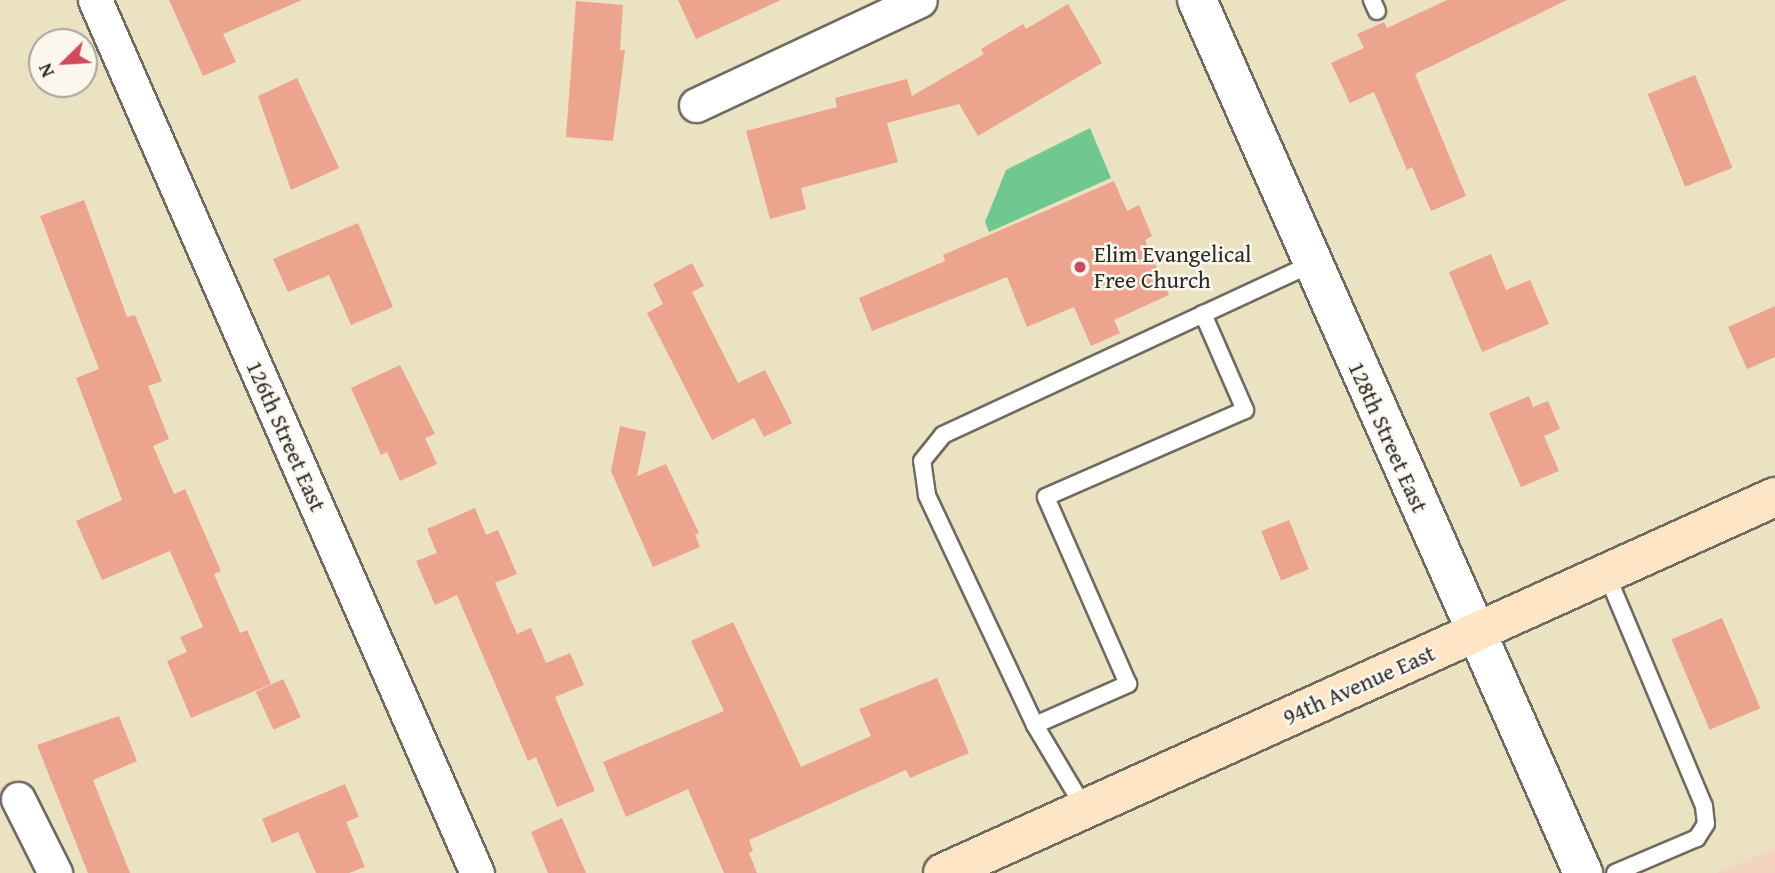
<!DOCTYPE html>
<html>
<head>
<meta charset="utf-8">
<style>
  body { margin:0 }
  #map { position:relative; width:1775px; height:873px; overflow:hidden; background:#ebe2c2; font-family:"Gentium Book Plus",serif }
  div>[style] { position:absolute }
  .built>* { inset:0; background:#f5d3c1 }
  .green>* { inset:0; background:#6ec890 }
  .building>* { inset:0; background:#eda48e; transform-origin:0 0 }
  .roads { filter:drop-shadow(2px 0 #6e6b60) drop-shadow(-2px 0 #6e6b60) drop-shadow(0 2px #6e6b60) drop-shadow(0 -2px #6e6b60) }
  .service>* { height:16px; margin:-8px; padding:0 8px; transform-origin:8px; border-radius:8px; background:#fff }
  .minor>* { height:33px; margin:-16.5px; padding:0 16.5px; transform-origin:16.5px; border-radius:16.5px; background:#fff }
  .tertiary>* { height:38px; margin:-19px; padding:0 19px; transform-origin:19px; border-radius:19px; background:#fff }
  .secondary>* { height:38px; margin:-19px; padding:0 19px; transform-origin:19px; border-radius:19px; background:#fde5c5 }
  .dots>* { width:19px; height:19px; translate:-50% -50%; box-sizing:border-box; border:4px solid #fbf7ec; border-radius:50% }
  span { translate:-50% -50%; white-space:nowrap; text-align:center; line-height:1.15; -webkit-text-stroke:5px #fbf7ec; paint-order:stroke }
  .poi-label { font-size:23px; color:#2b2b2b }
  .left { translate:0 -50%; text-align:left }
  .street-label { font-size:23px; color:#2b2b2b }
  .north { position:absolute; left:28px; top:28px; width:70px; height:70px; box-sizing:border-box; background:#fbf7ec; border:2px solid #a8a59f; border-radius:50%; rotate:246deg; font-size:19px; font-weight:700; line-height:28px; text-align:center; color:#2b2b2b }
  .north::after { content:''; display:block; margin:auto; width:24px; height:32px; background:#d1495b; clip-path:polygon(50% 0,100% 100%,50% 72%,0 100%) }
</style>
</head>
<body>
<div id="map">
  <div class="built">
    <div style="clip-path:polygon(1775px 848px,1775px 873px,1717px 873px)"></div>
  </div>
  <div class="green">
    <div style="clip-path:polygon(1090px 128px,1111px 178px,989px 232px,985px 222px,1006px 170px)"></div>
  </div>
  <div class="building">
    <div style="clip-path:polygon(169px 0,302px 0,223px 34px,236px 62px,203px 76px)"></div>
    <div style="clip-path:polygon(678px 0,781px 0,696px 39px)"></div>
    <div style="clip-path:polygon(1447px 0,1567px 0,1415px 74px,1466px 196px,1431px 211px,1412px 167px,1407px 170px,1374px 92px,1350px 103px,1331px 63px,1364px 48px,1357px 34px,1384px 22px,1387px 28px)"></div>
    <div style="clip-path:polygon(576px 1px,623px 5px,620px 50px,625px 50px,613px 141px,566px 137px)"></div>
    <div style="clip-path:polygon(1068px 4px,1102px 63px,978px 136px,959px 104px,887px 123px,898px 162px,801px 188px,806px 209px,770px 219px,746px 131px,837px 107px,835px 98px,907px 79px,912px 96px,984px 54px,981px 49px,1023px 24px,1026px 29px)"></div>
    <div style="left:1695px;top:75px;width:100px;height:51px;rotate:68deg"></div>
    <div style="clip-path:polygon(297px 78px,339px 168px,291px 190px,258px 96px)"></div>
    <div style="clip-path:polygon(1114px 181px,1127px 211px,1139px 205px,1152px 236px,1145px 240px,1169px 295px,1114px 320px,1120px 333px,1091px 346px,1074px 307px,1027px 327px,1007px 277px,872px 331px,859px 298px,945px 261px,943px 255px)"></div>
    <div style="clip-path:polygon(84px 200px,127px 317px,135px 315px,162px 381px,148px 386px,169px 439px,153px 446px,174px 494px,185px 489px,221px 571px,214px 574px,240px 633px,247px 630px,271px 684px,191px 718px,167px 661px,187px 652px,180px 637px,203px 627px,170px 551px,102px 580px,76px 521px,122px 500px,76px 378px,99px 369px,40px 216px)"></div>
    <div style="clip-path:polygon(358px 223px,393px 307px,351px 325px,329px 275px,288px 292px,273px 259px)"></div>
    <div style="clip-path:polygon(1491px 254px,1506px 290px,1530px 280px,1549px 324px,1482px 352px,1449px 272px)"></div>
    <div style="clip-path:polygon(692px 263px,704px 286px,692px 292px,738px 383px,765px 370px,792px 423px,764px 437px,754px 418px,712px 440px,647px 313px,663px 304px,653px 284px)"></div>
    <div style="clip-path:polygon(1775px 306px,1775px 357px,1747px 369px,1728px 327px)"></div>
    <div style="clip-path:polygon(400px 365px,435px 434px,425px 438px,437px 464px,400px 481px,387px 452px,381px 455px,351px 388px)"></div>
    <div style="clip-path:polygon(1529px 396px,1533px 407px,1548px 401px,1560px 429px,1544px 436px,1559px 471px,1521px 487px,1489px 413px)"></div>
    <div style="clip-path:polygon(620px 426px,646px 432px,637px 476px,666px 464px,699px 533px,695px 535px,700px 547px,653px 567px,611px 471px)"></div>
    <div style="clip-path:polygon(475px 508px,486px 535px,498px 530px,517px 574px,495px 583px,517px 634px,531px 628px,546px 663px,570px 653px,584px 685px,555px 697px,595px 791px,557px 807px,536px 757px,528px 761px,457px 595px,435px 605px,416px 561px,437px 553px,427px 529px)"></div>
    <div style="left:1289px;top:520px;width:53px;height:30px;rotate:68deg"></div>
    <div style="left:1722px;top:618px;width:98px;height:55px;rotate:67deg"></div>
    <div style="clip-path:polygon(733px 622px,801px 767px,871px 736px,859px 709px,937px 678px,969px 753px,910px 778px,906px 770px,749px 840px,753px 851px,749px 853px,757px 873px,724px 873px,688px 789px,626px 817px,603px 762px,724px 711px,691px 641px)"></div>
    <div style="left:283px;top:679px;width:42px;height:30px;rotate:65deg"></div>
    <div style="clip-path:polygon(119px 716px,137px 761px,93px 780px,130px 873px,88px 873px,37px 745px)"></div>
    <div style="clip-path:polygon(345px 784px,359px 817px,346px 822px,365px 867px,349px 873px,316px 873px,298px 832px,272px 843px,262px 819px)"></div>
    <div style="clip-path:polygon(562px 818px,586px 873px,548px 873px,531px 832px)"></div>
  </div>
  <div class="roads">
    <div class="service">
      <div style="left:1372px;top:0;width:12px;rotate:66deg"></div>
      <div style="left:1606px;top:573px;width:253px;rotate:67.2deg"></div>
      <div style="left:1704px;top:806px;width:18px;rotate:84deg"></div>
      <div style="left:1706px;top:824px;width:17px;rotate:123deg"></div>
      <div style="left:1697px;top:838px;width:89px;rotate:156.9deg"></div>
      <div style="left:1035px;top:725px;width:102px;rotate:-23.8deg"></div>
      <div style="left:1128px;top:684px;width:204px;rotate:-113.7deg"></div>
      <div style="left:1046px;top:497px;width:217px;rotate:-23.6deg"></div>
      <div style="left:1245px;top:410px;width:105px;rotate:-113.6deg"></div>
      <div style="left:1085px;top:809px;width:98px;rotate:-120.8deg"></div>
      <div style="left:1035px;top:725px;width:254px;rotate:-115.2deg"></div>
      <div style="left:927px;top:495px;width:34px;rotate:-98deg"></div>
      <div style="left:922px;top:461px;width:33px;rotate:-51deg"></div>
      <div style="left:943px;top:435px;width:407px;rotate:-24.9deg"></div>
    </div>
    <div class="minor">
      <div style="left:95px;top:0;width:953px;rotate:66.37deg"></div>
      <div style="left:696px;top:105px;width:247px;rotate:-25.1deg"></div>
      <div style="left:18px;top:799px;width:83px;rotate:63.4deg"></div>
    </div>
    <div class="tertiary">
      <div style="left:1197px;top:0;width:955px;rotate:66.15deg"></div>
    </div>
    <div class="secondary">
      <div style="left:943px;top:873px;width:913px;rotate:-24.32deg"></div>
    </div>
  </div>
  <div class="dots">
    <div style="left:1080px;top:267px;background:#d1495b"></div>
  </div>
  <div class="poi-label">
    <span class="left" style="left:1094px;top:267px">Elim Evangelical<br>Free Church</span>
  </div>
  <div class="street-label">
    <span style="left:286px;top:436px;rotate:66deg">126th Street East</span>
    <span style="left:1388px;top:437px;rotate:66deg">128th Street East</span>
    <span style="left:1359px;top:685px;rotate:-24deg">94th Avenue East</span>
  </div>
  <div class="north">N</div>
</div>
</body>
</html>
